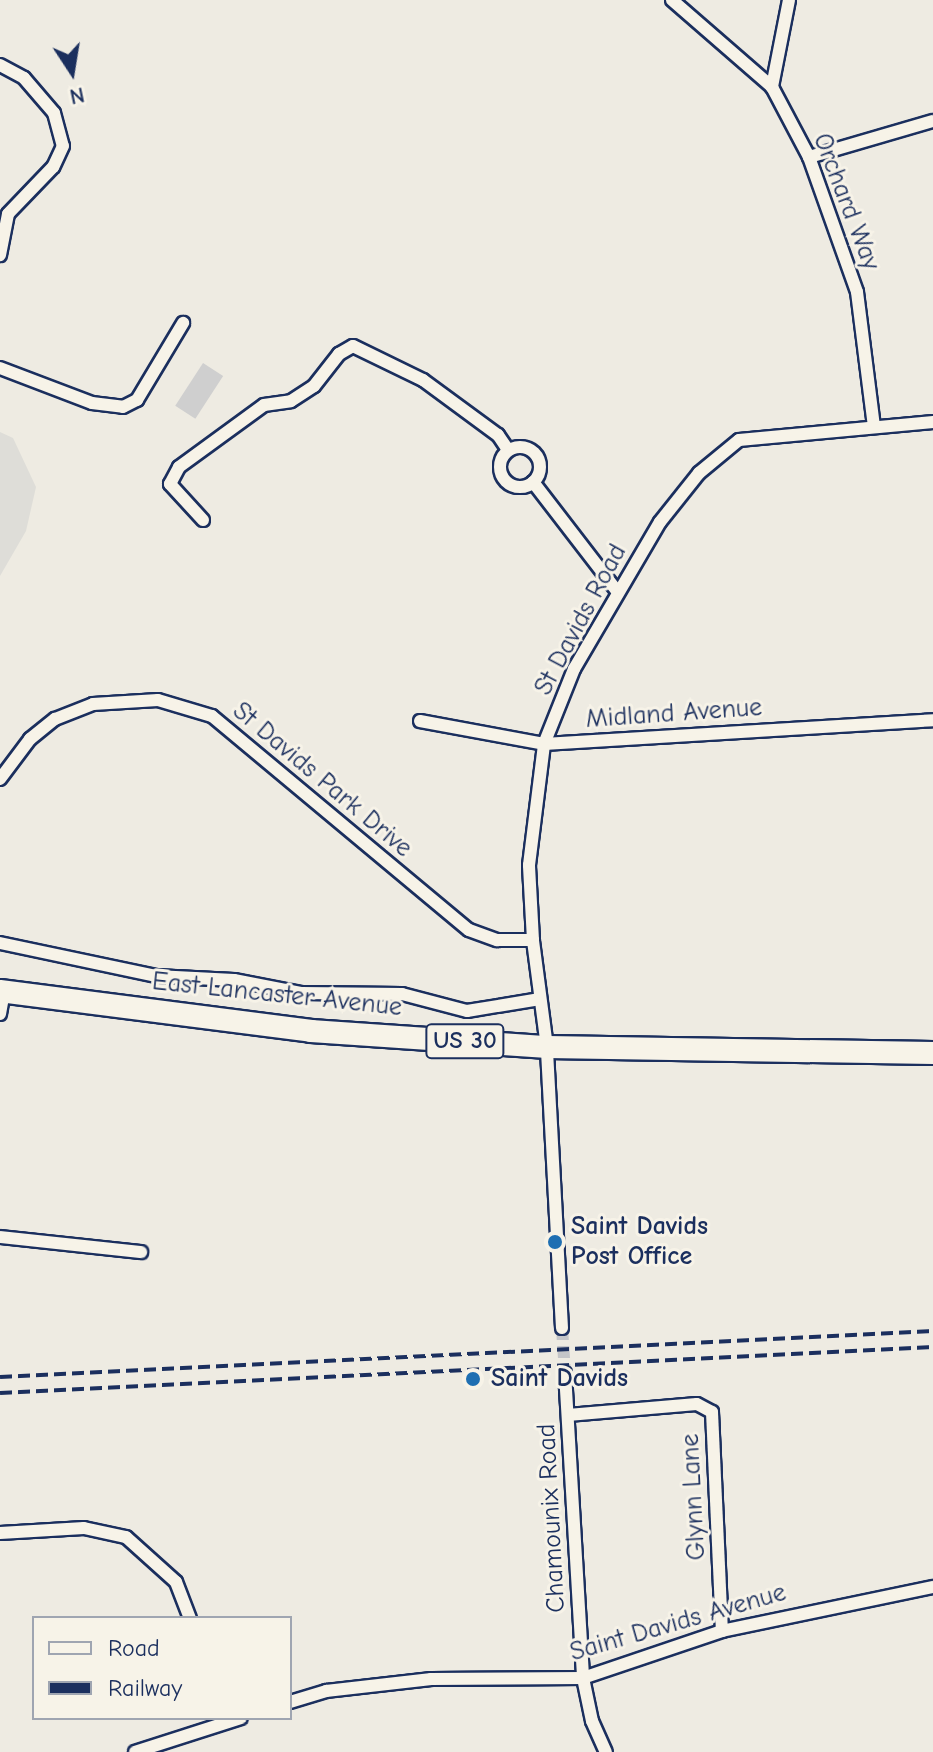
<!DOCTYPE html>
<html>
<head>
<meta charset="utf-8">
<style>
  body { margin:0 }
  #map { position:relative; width:933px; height:1752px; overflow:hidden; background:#eeebe2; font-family:"Comic Neue",sans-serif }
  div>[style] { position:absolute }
  .built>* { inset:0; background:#deddd8 }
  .green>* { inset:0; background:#cfcfcf; transform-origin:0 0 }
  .minor-tunnel>* { height:12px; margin-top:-6px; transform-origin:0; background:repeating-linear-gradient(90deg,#c4c5c8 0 12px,transparent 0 18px) }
  .roads { filter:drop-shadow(2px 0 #1b2f5e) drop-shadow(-2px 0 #1b2f5e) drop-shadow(0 2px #1b2f5e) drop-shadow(0 -2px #1b2f5e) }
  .minor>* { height:12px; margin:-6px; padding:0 6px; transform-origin:6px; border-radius:6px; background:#f7f3e8 }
  .minor>.ring { margin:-6px; padding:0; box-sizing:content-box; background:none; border:12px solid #f7f3e8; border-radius:50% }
  .trunk>* { height:22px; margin:-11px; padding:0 11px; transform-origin:11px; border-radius:11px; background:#f7f3e8 }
  .rail>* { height:4px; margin-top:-2px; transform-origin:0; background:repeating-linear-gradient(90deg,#1b2f5e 0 12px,transparent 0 18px) }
  .dots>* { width:22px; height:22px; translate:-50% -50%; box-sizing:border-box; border:4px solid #f7f3e8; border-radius:50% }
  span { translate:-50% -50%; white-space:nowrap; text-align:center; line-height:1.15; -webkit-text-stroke:6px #f7f3e8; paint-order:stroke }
  .shield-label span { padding:2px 6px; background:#f7f3e8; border:2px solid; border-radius:6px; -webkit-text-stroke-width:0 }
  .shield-label { font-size:24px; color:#1b2f5e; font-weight:700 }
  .street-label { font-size:26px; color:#1b2f5e }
  .poi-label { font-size:26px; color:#1b2f5e; font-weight:700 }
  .left { translate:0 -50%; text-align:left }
  .legend { position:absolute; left:32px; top:1616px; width:260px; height:104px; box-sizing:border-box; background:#f7f3e8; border:2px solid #9fa5b1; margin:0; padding:10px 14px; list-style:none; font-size:24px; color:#1b2f5e }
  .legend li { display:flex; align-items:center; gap:16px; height:40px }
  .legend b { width:40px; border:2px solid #9fa5b1 }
  .north { position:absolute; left:32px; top:32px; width:80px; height:80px; -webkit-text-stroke:6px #f7f3e8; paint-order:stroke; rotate:168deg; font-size:22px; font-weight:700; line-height:32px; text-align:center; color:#1b2f5e }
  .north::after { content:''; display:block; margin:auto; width:28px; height:36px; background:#1b2f5e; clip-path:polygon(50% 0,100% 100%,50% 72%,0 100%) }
</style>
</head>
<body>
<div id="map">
  <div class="built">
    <div style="clip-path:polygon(0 432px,13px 438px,36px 487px,26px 531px,0 576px)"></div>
  </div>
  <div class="green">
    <div style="left:203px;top:363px;width:24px;height:51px;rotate:33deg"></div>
  </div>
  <div class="minor-tunnel">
    <div style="left:562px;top:1328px;width:45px;rotate:86.2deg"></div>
  </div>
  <div class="roads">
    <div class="minor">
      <div style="left:672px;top:0;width:133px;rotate:41deg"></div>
      <div style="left:789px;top:0;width:89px;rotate:101.1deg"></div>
      <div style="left:772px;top:87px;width:79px;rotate:62.1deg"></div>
      <div style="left:809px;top:157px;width:143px;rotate:70.4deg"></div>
      <div style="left:857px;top:292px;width:135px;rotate:82.8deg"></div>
      <div style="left:0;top:65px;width:27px;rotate:28deg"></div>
      <div style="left:24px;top:78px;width:46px;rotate:49.4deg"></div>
      <div style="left:54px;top:113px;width:34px;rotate:75deg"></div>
      <div style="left:63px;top:146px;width:23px;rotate:115deg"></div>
      <div style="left:53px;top:167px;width:65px;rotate:133.8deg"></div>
      <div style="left:8px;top:214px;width:42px;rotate:101deg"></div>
      <div style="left:809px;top:157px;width:129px;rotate:-16.2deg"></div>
      <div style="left:0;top:368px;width:98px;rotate:20.8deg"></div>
      <div style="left:92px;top:403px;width:31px;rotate:7deg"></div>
      <div style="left:123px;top:407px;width:16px;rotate:-27deg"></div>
      <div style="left:137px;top:400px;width:90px;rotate:-59.1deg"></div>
      <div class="ring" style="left:500px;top:447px;width:28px;height:28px"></div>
      <div style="left:533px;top:482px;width:138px;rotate:52.4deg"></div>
      <div style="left:203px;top:520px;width:49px;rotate:-132.5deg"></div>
      <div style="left:170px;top:484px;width:19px;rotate:-62deg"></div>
      <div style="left:179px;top:467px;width:105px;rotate:-36.1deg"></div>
      <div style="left:264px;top:405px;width:27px;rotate:-8deg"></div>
      <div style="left:291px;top:401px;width:27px;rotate:-33deg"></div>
      <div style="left:314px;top:386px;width:41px;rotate:-52deg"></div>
      <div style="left:339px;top:354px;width:16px;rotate:-30deg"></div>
      <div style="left:353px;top:346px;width:78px;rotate:25.9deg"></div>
      <div style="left:423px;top:380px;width:93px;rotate:36.3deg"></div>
      <div style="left:498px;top:435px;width:18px;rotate:56deg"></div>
      <div style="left:420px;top:721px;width:126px;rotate:10.5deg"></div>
      <div style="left:544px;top:744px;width:390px;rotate:-3.5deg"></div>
      <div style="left:0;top:779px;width:50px;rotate:-53.1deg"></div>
      <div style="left:30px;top:739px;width:32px;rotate:-39deg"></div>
      <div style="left:55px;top:719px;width:41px;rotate:-21.5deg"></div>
      <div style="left:93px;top:704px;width:65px;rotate:-3.5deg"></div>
      <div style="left:158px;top:700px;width:56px;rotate:16.5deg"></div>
      <div style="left:212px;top:716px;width:334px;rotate:39.8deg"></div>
      <div style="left:469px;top:930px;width:30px;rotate:20deg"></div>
      <div style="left:497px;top:940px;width:36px"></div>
      <div style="left:0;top:943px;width:159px;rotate:11.9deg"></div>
      <div style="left:156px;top:976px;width:78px;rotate:2.9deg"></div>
      <div style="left:234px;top:980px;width:68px;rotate:11deg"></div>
      <div style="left:301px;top:993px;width:101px;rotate:0.6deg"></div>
      <div style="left:402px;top:994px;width:67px;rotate:14.7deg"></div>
      <div style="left:467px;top:1011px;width:74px;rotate:-9.3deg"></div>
      <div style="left:0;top:1014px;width:23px;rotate:-80deg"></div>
      <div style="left:0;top:1237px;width:142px;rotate:6.1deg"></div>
      <div style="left:562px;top:1328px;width:281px;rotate:-93.1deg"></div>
      <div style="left:547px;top:1047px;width:108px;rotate:-97.5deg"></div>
      <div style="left:533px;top:940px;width:75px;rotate:-93.1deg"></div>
      <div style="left:529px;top:865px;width:122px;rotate:-82.9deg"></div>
      <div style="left:544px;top:744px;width:81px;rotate:-68.2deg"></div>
      <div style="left:574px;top:669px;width:170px;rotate:-59.7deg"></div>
      <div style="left:660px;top:522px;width:63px;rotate:-51.5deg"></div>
      <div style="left:699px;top:473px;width:52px;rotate:-39.5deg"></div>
      <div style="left:739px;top:440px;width:195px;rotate:-5.3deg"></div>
      <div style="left:565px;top:1373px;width:306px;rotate:86.6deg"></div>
      <div style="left:583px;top:1678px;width:44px;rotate:78.2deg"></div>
      <div style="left:592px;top:1721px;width:34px;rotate:66deg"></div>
      <div style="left:568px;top:1415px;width:129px;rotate:-4.9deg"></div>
      <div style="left:697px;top:1404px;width:17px;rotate:28deg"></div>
      <div style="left:712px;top:1412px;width:219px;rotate:87.4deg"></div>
      <div style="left:0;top:1533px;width:84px;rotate:-3.4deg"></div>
      <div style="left:84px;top:1528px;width:43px;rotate:12.1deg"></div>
      <div style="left:126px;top:1537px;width:67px;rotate:42deg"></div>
      <div style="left:176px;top:1582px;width:39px;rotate:69deg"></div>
      <div style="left:290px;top:1702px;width:38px;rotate:-17deg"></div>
      <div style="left:326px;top:1691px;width:106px;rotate:-6.5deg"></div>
      <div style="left:431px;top:1679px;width:152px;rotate:-0.4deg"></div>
      <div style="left:583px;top:1678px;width:147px;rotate:-18.7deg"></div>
      <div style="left:722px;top:1631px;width:216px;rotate:-11.8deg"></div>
      <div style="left:135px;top:1752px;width:111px;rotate:-17.8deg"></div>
    </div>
    <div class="trunk">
      <div style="left:0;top:991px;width:314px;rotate:7.3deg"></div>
      <div style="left:311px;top:1031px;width:237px;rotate:3.9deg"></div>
      <div style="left:547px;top:1047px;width:386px;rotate:0.9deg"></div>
    </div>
  </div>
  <div class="rail">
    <div style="left:0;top:1377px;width:934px;rotate:-2.82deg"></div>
    <div style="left:0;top:1393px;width:934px;rotate:-2.82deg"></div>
  </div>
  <div class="dots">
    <div style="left:555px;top:1242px;background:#1f6fb2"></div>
    <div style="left:473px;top:1379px;background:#1f6fb2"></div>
  </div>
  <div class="shield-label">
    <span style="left:465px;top:1041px">US 30</span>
  </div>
  <div class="street-label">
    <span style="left:846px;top:202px;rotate:69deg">Orchard Way</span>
    <span style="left:581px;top:620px;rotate:-62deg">St Davids Road</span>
    <span style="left:674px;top:714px;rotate:-4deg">Midland Avenue</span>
    <span style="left:322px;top:780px;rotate:40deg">St Davids Park Drive</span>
    <span style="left:277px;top:995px;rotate:6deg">East Lancaster Avenue</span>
    <span style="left:694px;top:1497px;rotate:-93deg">Glynn Lane</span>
    <span style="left:552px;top:1518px;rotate:-93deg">Chamounix Road</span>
    <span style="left:678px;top:1623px;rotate:-16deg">Saint Davids Avenue</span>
  </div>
  <div class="poi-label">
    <span class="left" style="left:571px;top:1242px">Saint Davids<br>Post Office</span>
    <span class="left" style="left:491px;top:1379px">Saint Davids</span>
  </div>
  <ul class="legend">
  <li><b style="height:10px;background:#f7f3e8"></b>Road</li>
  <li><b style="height:10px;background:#1b2f5e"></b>Railway</li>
  </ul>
  <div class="north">N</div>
</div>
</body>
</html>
